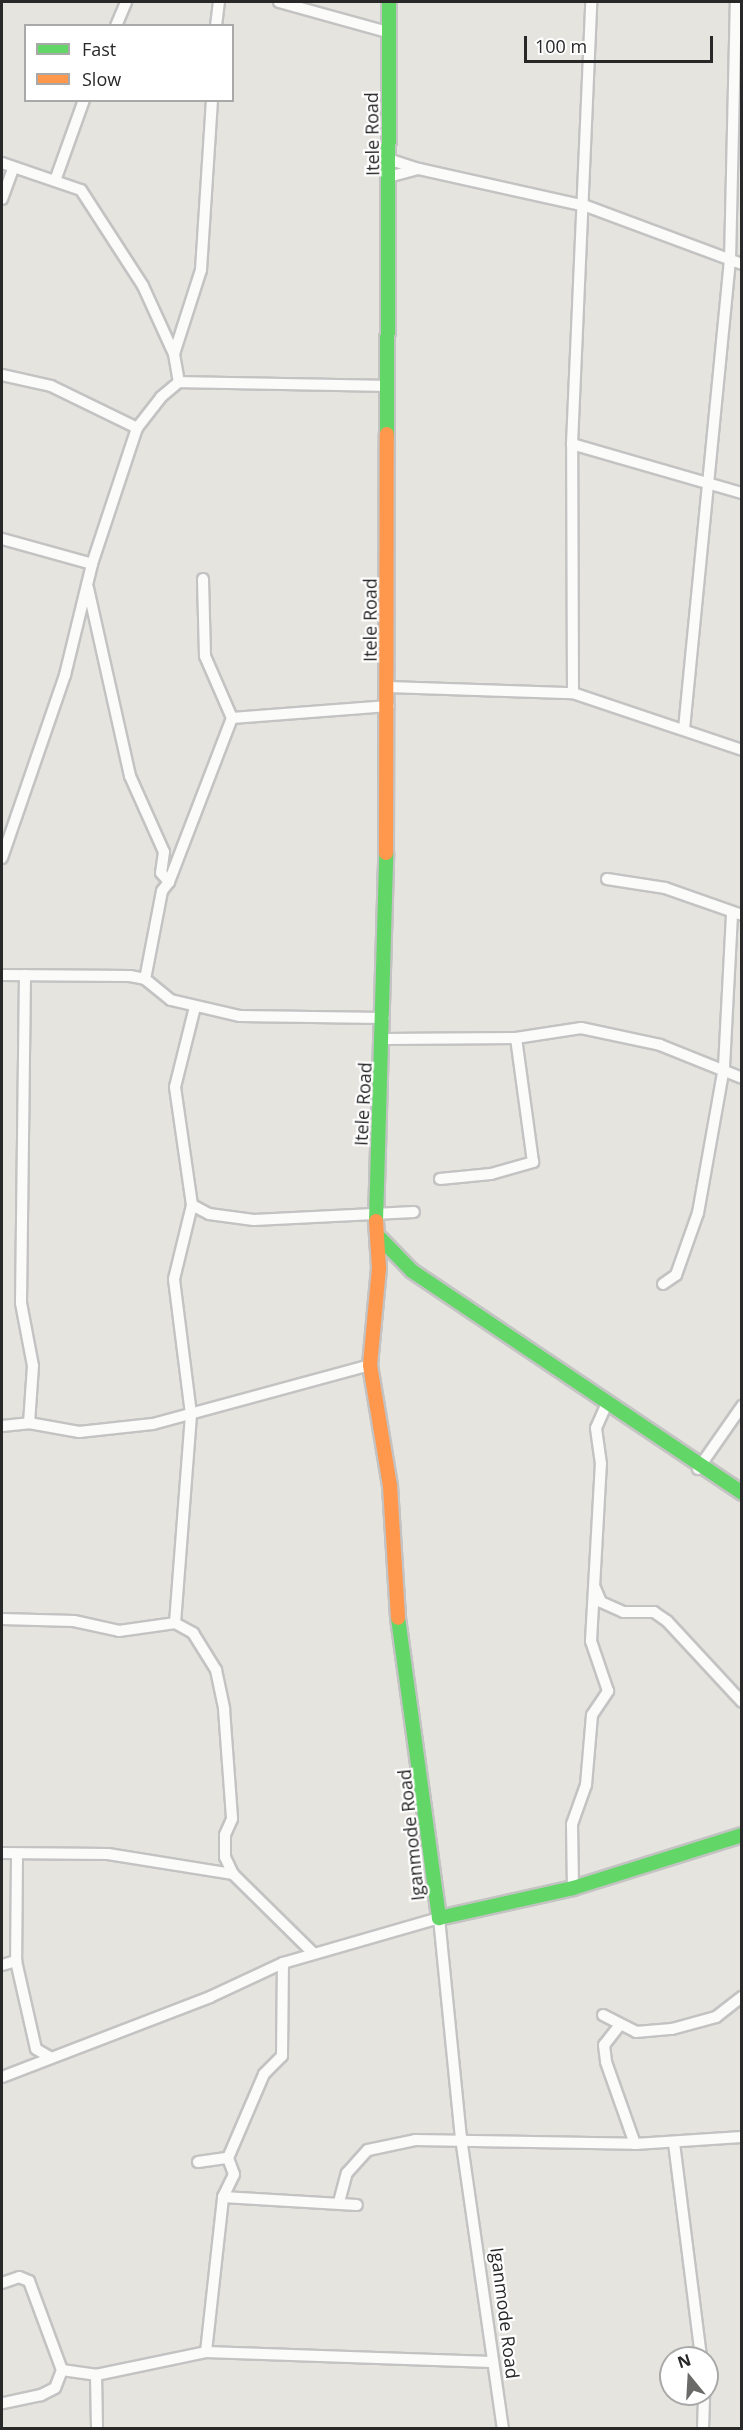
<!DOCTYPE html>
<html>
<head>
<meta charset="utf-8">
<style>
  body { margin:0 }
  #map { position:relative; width:743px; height:2430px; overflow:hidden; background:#e6e4de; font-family:"Open Sans",sans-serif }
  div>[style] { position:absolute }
  .roads { filter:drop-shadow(2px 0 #c4c3c3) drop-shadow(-2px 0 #c4c3c3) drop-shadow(0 2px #c4c3c3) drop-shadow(0 -2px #c4c3c3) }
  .street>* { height:10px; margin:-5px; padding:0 5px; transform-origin:5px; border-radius:5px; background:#fbfbfa }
  .fast>* { height:14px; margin:-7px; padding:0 7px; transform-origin:7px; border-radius:7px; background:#63d668 }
  .slow>* { height:14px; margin:-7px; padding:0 7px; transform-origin:7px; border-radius:7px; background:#ff974d }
  span { translate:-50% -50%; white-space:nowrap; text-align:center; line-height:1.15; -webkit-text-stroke:4.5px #fff; paint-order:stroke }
  .street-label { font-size:18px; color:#282828 }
  .frame { position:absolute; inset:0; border:3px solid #282828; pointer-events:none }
  .legend { position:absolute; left:24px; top:24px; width:210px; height:78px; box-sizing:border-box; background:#fff; border:2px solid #a9a9a9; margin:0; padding:8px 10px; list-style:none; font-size:18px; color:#282828 }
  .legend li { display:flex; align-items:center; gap:12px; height:30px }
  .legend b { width:30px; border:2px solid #a9a9a9 }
  .north { position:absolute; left:659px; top:2346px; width:60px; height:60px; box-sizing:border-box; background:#fff; border:2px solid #a9a9a9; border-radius:50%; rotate:342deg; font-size:16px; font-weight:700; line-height:24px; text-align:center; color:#282828 }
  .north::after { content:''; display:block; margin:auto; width:21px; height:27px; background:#6a6a68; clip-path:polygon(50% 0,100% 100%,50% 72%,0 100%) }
  .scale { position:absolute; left:524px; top:36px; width:189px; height:27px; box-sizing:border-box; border:3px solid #282828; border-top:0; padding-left:8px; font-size:18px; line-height:21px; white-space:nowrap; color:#282828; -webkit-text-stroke:4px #fff; paint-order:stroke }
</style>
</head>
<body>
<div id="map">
  <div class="roads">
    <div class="street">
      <div style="left:279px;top:2px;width:112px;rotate:15.5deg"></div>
      <div style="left:116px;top:26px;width:26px;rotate:-67deg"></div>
      <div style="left:216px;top:26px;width:24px;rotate:-83deg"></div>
      <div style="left:391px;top:160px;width:29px;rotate:18deg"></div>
      <div style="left:2px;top:163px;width:83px;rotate:18.9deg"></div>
      <div style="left:81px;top:190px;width:114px;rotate:57.1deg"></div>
      <div style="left:143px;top:286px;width:75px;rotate:65.5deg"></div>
      <div style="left:174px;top:354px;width:28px;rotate:80deg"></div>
      <div style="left:392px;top:176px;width:28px;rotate:-15deg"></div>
      <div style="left:419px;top:169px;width:171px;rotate:12.5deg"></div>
      <div style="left:586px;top:206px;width:166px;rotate:20.4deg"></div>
      <div style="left:56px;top:178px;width:83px;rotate:-70.3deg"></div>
      <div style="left:2px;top:199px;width:32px;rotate:-70deg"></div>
      <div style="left:174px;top:354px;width:88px;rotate:-72.2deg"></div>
      <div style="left:201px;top:270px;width:170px;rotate:-86.3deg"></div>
      <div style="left:2px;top:375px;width:50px;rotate:12.7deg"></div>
      <div style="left:51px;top:386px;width:96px;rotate:26deg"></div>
      <div style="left:572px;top:444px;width:177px;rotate:16.1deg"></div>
      <div style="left:2px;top:539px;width:93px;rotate:15.5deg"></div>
      <div style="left:88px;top:588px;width:193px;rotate:77.4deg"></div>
      <div style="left:130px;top:776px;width:83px;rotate:65.9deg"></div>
      <div style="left:164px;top:852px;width:21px;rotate:98deg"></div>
      <div style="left:161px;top:873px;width:12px;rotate:48deg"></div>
      <div style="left:169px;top:882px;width:11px;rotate:128deg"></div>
      <div style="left:162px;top:891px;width:90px;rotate:100.9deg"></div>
      <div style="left:388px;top:687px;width:185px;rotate:1.9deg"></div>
      <div style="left:573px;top:693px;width:178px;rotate:18.6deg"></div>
      <div style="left:573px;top:693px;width:249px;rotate:-90.2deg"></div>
      <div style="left:572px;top:444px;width:442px;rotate:-87.5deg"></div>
      <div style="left:232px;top:718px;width:157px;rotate:-4.4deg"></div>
      <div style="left:684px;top:729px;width:470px;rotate:-84.4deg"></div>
      <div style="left:730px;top:261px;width:259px;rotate:-88.7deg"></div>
      <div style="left:2px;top:858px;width:194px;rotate:-71deg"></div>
      <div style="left:65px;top:675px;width:114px;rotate:-76.3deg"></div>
      <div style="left:92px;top:564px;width:143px;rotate:-71.7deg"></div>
      <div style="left:137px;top:428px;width:39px;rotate:-52deg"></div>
      <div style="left:161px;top:397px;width:23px;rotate:-40deg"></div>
      <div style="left:179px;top:382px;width:208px;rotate:1.1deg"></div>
      <div style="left:607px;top:879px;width:59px;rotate:8.8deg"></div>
      <div style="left:665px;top:888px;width:82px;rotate:19.3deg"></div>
      <div style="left:169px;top:882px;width:176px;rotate:-69deg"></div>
      <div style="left:232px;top:718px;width:68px;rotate:-113.5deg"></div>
      <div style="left:205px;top:656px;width:77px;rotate:-91.5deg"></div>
      <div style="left:2px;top:975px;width:128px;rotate:0.4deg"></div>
      <div style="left:130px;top:976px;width:15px;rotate:11deg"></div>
      <div style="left:145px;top:979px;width:33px;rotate:39deg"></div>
      <div style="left:171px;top:1000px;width:71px;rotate:13.1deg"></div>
      <div style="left:240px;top:1016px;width:144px;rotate:0.8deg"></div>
      <div style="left:25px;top:975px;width:328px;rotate:90.7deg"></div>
      <div style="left:21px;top:1303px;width:64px;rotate:79.2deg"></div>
      <div style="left:33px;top:1366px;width:57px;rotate:94deg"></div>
      <div style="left:385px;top:1039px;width:131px;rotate:-0.4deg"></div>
      <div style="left:516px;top:1038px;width:66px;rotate:-8.7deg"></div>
      <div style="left:581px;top:1028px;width:81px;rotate:12.1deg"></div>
      <div style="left:660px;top:1045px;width:88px;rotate:21.9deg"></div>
      <div style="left:440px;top:1179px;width:51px;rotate:-5.6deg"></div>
      <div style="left:491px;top:1174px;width:44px;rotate:-15.9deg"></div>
      <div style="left:533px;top:1162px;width:125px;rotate:-97.8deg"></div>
      <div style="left:192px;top:1205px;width:19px;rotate:28deg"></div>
      <div style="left:209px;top:1214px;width:45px;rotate:7.6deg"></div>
      <div style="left:254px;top:1220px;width:160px;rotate:-2.9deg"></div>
      <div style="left:663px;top:1284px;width:16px;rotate:-35deg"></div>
      <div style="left:676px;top:1275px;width:66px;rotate:-70.5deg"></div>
      <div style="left:698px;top:1213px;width:148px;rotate:-79.9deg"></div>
      <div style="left:724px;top:1067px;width:152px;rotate:-87deg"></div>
      <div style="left:2px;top:1426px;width:27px;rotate:-6deg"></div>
      <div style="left:29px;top:1423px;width:51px;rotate:10.2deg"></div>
      <div style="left:79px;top:1432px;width:74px;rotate:-6.2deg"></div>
      <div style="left:153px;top:1424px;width:225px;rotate:-15.2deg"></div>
      <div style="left:698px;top:1469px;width:77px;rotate:-55.1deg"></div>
      <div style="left:595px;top:1588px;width:15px;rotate:67deg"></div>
      <div style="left:601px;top:1602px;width:24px;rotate:24deg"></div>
      <div style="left:623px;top:1612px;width:31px"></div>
      <div style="left:654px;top:1612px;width:16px;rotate:35deg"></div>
      <div style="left:667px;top:1621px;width:110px;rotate:47.2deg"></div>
      <div style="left:2px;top:1619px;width:72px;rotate:1.6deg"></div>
      <div style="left:74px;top:1621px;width:46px;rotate:12.5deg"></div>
      <div style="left:119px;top:1631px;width:57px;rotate:-8.1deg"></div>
      <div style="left:175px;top:1623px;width:21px;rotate:29deg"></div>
      <div style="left:193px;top:1633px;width:44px;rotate:58.1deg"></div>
      <div style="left:216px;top:1670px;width:40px;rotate:78deg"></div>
      <div style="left:224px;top:1709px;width:110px;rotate:85.8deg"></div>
      <div style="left:232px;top:1819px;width:17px;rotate:114deg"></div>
      <div style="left:225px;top:1835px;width:22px;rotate:90deg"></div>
      <div style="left:225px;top:1857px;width:19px;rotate:65deg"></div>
      <div style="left:233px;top:1874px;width:112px;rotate:44.6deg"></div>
      <div style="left:175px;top:1623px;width:210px;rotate:-85.6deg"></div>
      <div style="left:191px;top:1414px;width:136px;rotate:-97.2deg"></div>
      <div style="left:174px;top:1279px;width:76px;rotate:-76.3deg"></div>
      <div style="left:192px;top:1205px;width:119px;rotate:-98.2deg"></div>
      <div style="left:175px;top:1087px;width:82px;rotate:-76deg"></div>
      <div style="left:2px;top:1853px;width:106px;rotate:0.5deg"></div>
      <div style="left:108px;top:1854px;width:127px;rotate:9.1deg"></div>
      <div style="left:17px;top:1856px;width:105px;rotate:90.5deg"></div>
      <div style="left:16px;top:1961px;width:90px;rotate:77.2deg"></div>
      <div style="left:36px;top:2049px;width:16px;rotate:30deg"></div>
      <div style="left:573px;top:1888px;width:64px;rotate:-90.9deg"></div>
      <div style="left:572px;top:1824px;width:41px;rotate:-70.3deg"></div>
      <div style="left:586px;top:1785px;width:70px;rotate:-85.1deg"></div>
      <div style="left:592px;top:1715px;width:29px;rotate:-56deg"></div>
      <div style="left:608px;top:1691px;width:53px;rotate:-108.8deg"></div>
      <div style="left:591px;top:1641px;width:177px;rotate:-86.8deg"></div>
      <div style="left:601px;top:1464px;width:36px;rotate:-98deg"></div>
      <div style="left:596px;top:1428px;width:27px;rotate:-66deg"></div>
      <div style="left:2px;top:1965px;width:15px;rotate:-16deg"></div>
      <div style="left:603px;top:2015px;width:37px;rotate:27deg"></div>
      <div style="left:636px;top:2032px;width:36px;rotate:-5deg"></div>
      <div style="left:672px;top:2029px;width:46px;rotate:-15.3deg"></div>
      <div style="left:716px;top:2017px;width:33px;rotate:-38deg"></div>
      <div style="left:619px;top:2026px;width:24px;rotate:128deg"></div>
      <div style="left:604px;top:2045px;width:17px;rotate:83deg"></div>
      <div style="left:606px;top:2062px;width:87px;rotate:70.5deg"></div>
      <div style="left:2px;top:2077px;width:223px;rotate:-21deg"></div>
      <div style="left:210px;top:1997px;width:81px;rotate:-25deg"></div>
      <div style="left:283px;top:1963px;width:162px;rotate:-16.1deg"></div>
      <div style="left:439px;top:1918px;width:221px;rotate:84.3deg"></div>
      <div style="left:461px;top:2138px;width:293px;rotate:81.8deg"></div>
      <div style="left:674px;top:2143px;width:217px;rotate:82.8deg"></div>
      <div style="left:198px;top:2162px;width:30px;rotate:-8deg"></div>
      <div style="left:223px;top:2197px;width:134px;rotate:3.4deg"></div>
      <div style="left:339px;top:2202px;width:30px;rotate:-75deg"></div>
      <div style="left:347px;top:2173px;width:31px;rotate:-48deg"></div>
      <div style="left:368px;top:2150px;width:48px;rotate:-12deg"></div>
      <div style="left:415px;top:2140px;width:220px;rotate:1deg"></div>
      <div style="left:635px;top:2144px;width:107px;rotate:-3.7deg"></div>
      <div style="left:2px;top:2283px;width:18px;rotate:-19deg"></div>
      <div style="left:19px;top:2277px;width:11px;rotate:22deg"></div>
      <div style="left:29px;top:2281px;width:95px;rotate:69.7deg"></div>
      <div style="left:62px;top:2370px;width:19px;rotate:111deg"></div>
      <div style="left:55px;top:2388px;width:16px;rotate:153deg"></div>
      <div style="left:41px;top:2395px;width:40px;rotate:168deg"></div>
      <div style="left:206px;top:2352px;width:156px;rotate:-83.7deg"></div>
      <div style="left:223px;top:2197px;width:25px;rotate:-64deg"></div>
      <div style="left:234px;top:2174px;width:17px;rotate:-111deg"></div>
      <div style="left:228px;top:2158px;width:91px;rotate:-66.8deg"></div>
      <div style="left:264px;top:2074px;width:25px;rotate:-45deg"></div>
      <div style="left:282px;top:2056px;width:93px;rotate:-89.4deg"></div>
      <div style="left:62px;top:2370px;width:34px;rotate:8deg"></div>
      <div style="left:96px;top:2375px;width:112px;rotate:-11.8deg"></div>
      <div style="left:206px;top:2352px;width:286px;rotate:2deg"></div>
      <div style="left:96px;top:2375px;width:53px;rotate:88.9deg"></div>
      <div style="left:703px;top:2428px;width:34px;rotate:-88deg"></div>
    </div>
    <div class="fast">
      <div style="left:387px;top:434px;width:432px;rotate:-89.7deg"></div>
      <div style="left:376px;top:1221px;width:368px;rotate:-88.4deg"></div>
      <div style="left:379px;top:1237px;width:47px;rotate:45.9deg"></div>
      <div style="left:412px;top:1271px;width:398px;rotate:33.9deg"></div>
      <div style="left:398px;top:1618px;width:303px;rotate:82.2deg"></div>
      <div style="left:439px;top:1918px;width:137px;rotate:-12.6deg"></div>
      <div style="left:573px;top:1888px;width:177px;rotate:-17.4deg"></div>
    </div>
    <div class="slow">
      <div style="left:386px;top:853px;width:419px;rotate:-89.9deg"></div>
      <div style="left:376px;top:1221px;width:47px;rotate:86.3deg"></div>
      <div style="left:379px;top:1268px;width:97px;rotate:95.3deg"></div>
      <div style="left:370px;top:1365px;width:123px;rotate:80.6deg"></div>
      <div style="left:390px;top:1486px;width:132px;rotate:86.5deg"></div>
    </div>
  </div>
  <div class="street-label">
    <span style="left:372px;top:134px;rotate:-91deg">Itele Road</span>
    <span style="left:370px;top:620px;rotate:-90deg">Itele Road</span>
    <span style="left:363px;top:1104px;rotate:-87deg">Itele Road</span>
    <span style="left:411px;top:1835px;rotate:-96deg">Iganmode Road</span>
    <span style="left:505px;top:2313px;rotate:83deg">Iganmode Road</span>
  </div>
  <div class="frame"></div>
  <ul class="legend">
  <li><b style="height:8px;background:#63d668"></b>Fast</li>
  <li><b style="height:8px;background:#ff974d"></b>Slow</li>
  </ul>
  <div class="north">N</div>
  <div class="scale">100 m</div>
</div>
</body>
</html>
